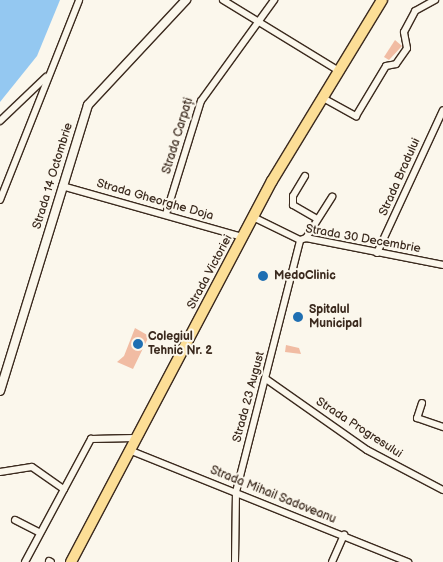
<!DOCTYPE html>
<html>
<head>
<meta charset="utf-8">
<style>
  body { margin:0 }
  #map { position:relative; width:443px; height:562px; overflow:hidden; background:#fbf7ec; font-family:"Balsamiq Sans",sans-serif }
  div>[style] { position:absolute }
  .water>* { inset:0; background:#94c8f1 }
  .building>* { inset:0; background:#f1bca3 }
  .roads { filter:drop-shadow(1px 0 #3b2a1e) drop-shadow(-1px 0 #3b2a1e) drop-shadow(0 1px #3b2a1e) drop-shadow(0 -1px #3b2a1e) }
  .minor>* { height:6px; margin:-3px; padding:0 3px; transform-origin:3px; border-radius:3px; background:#fbf7ec }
  .tertiary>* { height:8px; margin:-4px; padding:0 4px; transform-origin:4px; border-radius:4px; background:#fbf7ec }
  .primary>* { height:10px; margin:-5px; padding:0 5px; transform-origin:5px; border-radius:5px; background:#fcde96 }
  .dots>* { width:14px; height:14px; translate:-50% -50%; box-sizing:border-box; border:2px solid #fbf7ec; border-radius:50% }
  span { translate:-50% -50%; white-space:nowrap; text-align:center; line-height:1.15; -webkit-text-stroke:4px #fbf7ec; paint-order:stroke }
  .street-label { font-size:12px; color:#3b2a1e }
  .poi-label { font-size:12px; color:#3b2a1e; font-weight:700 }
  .left { translate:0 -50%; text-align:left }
</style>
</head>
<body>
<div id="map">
  <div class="water">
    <div style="clip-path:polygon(0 0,60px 0,37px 56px,0 102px)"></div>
  </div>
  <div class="building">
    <div style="clip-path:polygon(395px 40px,402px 46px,389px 60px,384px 57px)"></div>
    <div style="clip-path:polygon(135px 328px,149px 336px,133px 369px,117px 362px,124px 356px)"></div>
    <div style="clip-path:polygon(286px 345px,299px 348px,301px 354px,285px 352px)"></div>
  </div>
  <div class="roads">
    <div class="minor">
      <div style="left:223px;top:0;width:136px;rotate:31.5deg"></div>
      <div style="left:323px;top:98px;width:38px;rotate:29deg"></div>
      <div style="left:356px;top:116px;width:58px;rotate:-59deg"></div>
      <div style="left:386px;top:66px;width:10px;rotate:-11deg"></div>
      <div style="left:396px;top:64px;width:19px;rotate:-55deg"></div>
      <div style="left:407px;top:48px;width:16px;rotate:-101deg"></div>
      <div style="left:404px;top:32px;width:24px;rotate:-62deg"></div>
      <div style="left:415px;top:11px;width:23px;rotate:-29deg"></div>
      <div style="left:0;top:121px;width:64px;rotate:-43.7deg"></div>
      <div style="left:305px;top:176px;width:23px;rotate:121deg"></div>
      <div style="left:293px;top:196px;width:9px;rotate:90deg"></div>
      <div style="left:293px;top:205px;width:28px;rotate:30deg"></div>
      <div style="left:62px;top:186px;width:187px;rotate:15.8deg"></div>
      <div style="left:0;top:200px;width:215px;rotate:-68.4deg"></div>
      <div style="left:166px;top:214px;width:118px;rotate:-72.8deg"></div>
      <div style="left:201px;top:101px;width:125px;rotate:-54.1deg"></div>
      <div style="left:253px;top:217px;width:52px;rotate:26.1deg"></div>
      <div style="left:300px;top:240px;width:6px;rotate:-18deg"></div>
      <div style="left:306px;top:238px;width:140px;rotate:11.1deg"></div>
      <div style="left:306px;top:238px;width:49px;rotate:-57.6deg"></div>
      <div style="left:377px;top:253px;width:157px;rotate:-65.2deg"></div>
      <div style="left:266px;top:379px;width:123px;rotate:35.1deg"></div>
      <div style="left:367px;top:450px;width:86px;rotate:27.8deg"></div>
      <div style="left:422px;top:403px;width:16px;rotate:108deg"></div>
      <div style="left:417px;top:418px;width:28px;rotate:19deg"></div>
      <div style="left:129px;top:450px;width:301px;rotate:21.9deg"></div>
      <div style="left:0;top:472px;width:32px;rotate:-9deg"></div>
      <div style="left:32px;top:467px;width:39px;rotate:35deg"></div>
      <div style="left:15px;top:520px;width:28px;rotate:27deg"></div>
      <div style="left:49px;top:561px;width:2px;rotate:27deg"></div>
      <div style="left:25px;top:562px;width:140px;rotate:-61.8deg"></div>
      <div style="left:91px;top:439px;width:44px;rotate:-1.3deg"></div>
      <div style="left:235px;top:562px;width:70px;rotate:-89.2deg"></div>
      <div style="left:236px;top:492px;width:260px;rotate:-75.7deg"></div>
      <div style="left:332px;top:562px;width:30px;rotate:-66deg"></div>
    </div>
    <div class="tertiary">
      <div style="left:0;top:391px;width:299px;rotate:-72.9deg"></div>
      <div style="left:88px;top:105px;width:144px;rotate:-47deg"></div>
    </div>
    <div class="primary">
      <div style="left:71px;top:562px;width:431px;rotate:-62.2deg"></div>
      <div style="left:272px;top:181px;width:212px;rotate:-58.7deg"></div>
    </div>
  </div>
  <div class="dots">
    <div style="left:263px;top:276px;background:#1f6fb2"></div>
    <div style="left:298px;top:317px;background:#1f6fb2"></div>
    <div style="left:138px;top:344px;background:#1f6fb2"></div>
  </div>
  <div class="street-label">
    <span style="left:178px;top:136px;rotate:-73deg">Strada Carpați</span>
    <span style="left:53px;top:176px;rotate:-73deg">Strada 14 Octombrie</span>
    <span style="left:400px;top:177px;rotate:-66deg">Strada Bradului</span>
    <span style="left:155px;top:200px;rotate:16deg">Strada Gheorghe Doja</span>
    <span style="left:363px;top:239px;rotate:10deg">Strada 30 Decembrie</span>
    <span style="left:210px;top:272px;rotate:-62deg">Strada Victoriei</span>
    <span style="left:249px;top:397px;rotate:-75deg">Strada 23 August</span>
    <span style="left:359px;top:428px;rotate:33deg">Strada Progresului</span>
    <span style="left:273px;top:495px;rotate:22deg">Strada Mihail Sadoveanu</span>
  </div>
  <div class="poi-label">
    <span class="left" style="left:274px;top:276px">MedoClinic</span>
    <span class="left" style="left:309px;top:317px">Spitalul<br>Municipal</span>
    <span class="left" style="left:148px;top:344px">Colegiul<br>Tehnic Nr. 2</span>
  </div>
</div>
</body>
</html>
